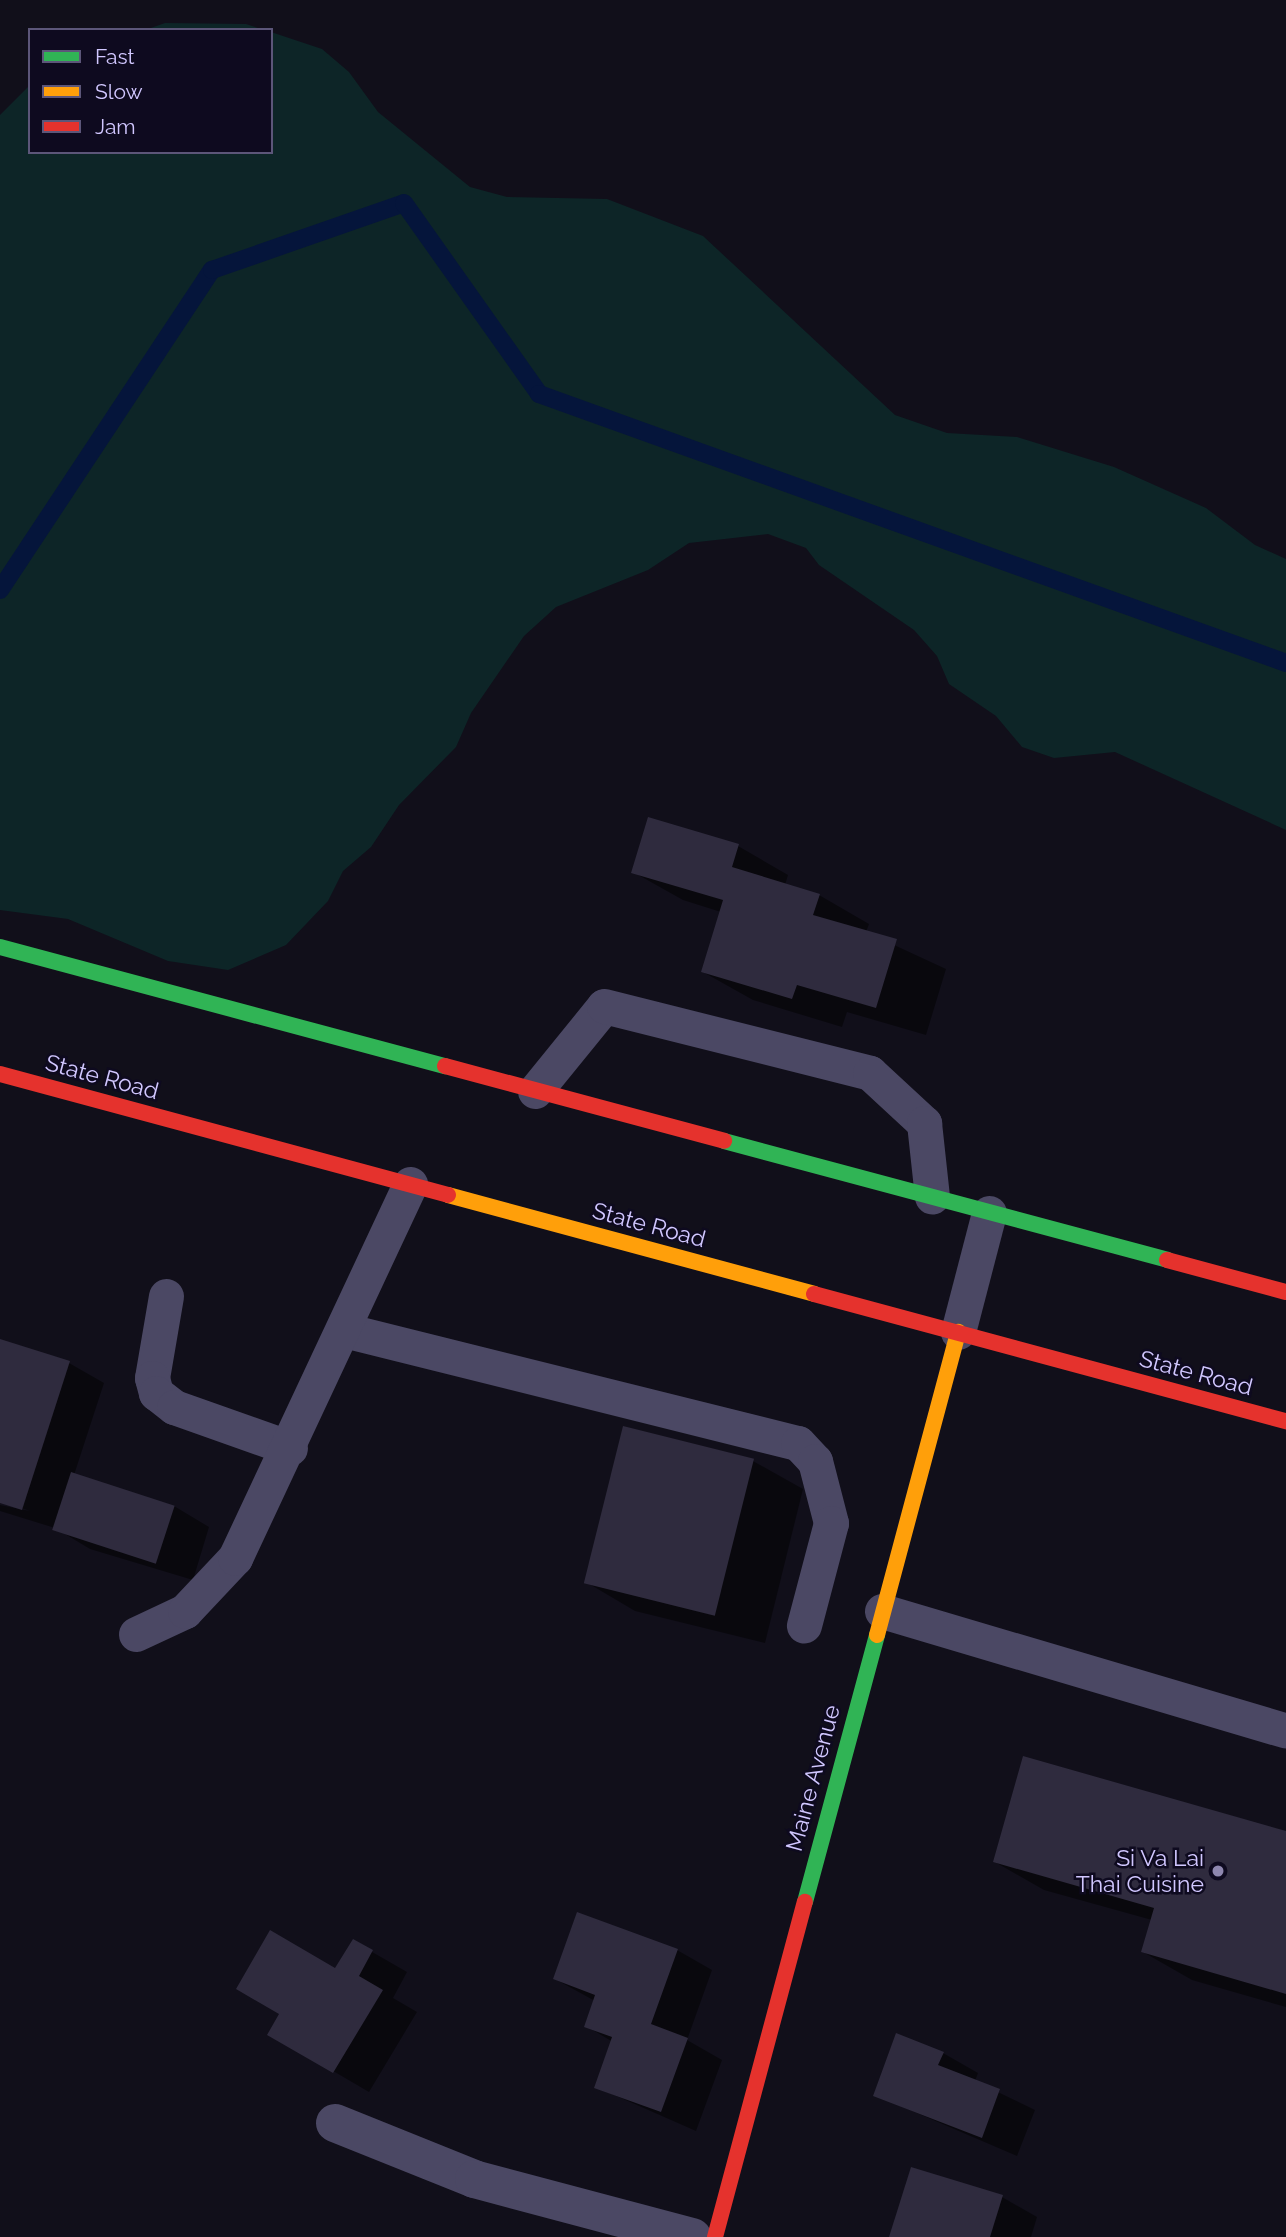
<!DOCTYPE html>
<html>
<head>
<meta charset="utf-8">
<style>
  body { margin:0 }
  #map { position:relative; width:1286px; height:2237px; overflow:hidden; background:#110f1a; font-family:Raleway,sans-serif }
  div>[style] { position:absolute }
  .green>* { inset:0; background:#0d2527 }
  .shadow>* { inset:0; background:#0007 }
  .stream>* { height:18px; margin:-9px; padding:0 9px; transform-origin:9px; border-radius:9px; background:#05153b }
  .building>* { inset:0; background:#2f2b3e; transform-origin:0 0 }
  .lane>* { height:35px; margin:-17.5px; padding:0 17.5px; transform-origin:17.5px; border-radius:17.5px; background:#4b4864 }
  .street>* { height:38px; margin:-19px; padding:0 19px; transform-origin:19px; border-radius:19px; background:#4b4864 }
  .fast>* { height:16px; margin:-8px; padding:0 8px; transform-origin:8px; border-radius:8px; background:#30b455 }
  .slow>* { height:16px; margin:-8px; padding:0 8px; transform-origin:8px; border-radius:8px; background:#ff9f0a }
  .jam>* { height:16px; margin:-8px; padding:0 8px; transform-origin:8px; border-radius:8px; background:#e5322d }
  .dots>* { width:19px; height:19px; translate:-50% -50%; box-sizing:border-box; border:4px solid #0e0a1f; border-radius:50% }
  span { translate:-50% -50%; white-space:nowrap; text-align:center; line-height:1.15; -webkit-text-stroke:5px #0e0a1f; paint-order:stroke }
  .street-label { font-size:23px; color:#d1c7ff }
  .poi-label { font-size:23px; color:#d1c7ff }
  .right { translate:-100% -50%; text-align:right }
  .legend { position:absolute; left:28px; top:28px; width:245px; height:126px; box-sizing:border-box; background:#0e0a1f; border:2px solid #5c5679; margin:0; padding:9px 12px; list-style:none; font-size:21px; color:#d1c7ff }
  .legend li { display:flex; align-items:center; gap:14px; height:35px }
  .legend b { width:35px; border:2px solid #5c5679 }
</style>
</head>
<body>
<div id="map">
  <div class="green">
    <div style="clip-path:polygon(165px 23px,246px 24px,264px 30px,145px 30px)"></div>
    <div style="clip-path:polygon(271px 32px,322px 49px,349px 72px,378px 112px,470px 187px,507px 197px,607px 199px,703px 236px,895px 415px,947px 433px,1017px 437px,1114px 467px,1206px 508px,1255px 545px,1286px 559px,1286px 830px,1115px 752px,1054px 758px,1022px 747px,996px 716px,949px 684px,937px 656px,914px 630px,819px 565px,806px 548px,768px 534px,689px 543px,648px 570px,556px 607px,524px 636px,471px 713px,456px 747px,399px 805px,371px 847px,343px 871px,328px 901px,286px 945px,228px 970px,168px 961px,68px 919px,0 910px,0 115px,30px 85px,30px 152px,271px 152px)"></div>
  </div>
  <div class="shadow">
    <div style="clip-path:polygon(738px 846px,788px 875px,785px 885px,819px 895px,869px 924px,866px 932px,946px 969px,926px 1035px,847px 1012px,842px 1027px,753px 1000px,703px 972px,721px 912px,683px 900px,633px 872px)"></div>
    <div style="clip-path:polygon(0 1341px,69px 1363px,104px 1383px,74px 1475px,174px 1506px,209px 1527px,193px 1580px,90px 1549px,55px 1528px,0 1511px,0 1505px,30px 1511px,0 1501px)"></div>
    <div style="clip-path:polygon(753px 1461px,803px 1489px,765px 1643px,635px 1611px,586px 1582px)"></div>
    <div style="clip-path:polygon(1286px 1833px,1286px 2007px,1192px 1980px,1143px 1952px,1152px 1920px,1044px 1890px,995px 1862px)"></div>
    <div style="clip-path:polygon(353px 1941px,407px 1972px,393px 1998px,417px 2012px,369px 2092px,270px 2034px,336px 1971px)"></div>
    <div style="clip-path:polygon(677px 1950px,712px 1970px,687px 2040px,722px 2060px,696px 2131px,596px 2087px,613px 2042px,586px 2026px,595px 2001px,555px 1979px)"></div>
    <div style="clip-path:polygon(943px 2053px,978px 2073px,975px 2081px,1035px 2110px,1017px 2156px,875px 2095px)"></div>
    <div style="clip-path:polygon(1002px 2197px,1037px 2217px,1031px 2237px,891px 2237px)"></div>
  </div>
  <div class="stream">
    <div style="left:0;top:590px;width:384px;rotate:-56.5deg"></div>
    <div style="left:212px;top:270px;width:203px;rotate:-19.2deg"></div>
    <div style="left:404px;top:203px;width:234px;rotate:54.7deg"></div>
    <div style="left:539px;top:394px;width:794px;rotate:19.8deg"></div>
  </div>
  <div class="building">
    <div style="clip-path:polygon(648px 817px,739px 844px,732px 867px,820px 894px,813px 915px,897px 939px,876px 1008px,797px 985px,792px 999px,701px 972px,723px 900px,631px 873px)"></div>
    <div style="clip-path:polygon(0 1339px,70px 1361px,22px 1510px,0 1503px)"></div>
    <div style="left:623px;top:1426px;width:135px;height:162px;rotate:14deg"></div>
    <div style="left:71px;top:1472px;width:109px;height:61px;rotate:18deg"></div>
    <div style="clip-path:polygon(1023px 1756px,1286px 1831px,1286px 1994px,1141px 1952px,1154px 1908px,993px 1862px)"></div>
    <div style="clip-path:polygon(577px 1912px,678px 1949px,651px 2024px,688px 2038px,661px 2112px,594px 2088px,612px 2037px,584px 2027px,595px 1995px,553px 1979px)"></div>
    <div style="clip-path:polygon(270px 1930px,335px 1968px,353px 1939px,373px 1950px,359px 1976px,383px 1990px,333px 2073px,267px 2035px,279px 2014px,236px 1989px)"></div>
    <div style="clip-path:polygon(896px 2033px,944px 2052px,938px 2065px,1000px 2089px,982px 2138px,873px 2096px)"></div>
    <div style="clip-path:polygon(911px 2167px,1003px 2195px,990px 2237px,889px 2237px)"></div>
  </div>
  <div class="lane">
    <div style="left:535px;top:1091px;width:109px;rotate:-50.9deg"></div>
    <div style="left:604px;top:1006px;width:274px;rotate:14.1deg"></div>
    <div style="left:870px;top:1073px;width:74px;rotate:42.8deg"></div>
    <div style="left:924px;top:1123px;width:74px;rotate:83.8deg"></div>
    <div style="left:166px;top:1296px;width:83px;rotate:99.7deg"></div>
    <div style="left:152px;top:1378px;width:16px;rotate:75deg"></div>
    <div style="left:156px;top:1393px;width:23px;rotate:38deg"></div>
    <div style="left:174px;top:1407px;width:123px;rotate:19.5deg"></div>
    <div style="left:344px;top:1330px;width:468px;rotate:14deg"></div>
    <div style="left:798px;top:1443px;width:25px;rotate:47deg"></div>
    <div style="left:815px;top:1461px;width:64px;rotate:75.5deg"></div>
    <div style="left:831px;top:1523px;width:106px;rotate:104.8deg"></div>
    <div style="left:958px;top:1332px;width:123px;rotate:-75.4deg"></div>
    <div style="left:882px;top:1611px;width:421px;rotate:16.5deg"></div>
    <div style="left:136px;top:1634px;width:54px;rotate:-25.1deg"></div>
    <div style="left:185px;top:1611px;width:73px;rotate:-46.7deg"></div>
    <div style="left:235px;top:1558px;width:413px;rotate:-64.9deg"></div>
  </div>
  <div class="street">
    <div style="left:335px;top:2123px;width:150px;rotate:21.9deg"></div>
    <div style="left:474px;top:2179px;width:226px;rotate:14.9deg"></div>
  </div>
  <div class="fast">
    <div style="left:0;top:947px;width:461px;rotate:15deg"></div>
    <div style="left:724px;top:1141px;width:459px;rotate:15deg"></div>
    <div style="left:805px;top:1902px;width:277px;rotate:-74.9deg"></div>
  </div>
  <div class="slow">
    <div style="left:448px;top:1195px;width:379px;rotate:15.1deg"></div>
    <div style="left:877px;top:1635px;width:314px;rotate:-75deg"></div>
  </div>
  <div class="jam">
    <div style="left:445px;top:1066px;width:289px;rotate:15deg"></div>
    <div style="left:0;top:1074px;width:464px;rotate:15.1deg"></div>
    <div style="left:1167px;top:1260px;width:123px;rotate:15.1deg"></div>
    <div style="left:814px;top:1294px;width:489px;rotate:15.1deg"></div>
    <div style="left:715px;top:2237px;width:347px;rotate:-75deg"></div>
  </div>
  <div class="dots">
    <div style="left:1218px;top:1871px;background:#8e87af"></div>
  </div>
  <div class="street-label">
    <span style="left:102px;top:1077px;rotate:15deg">State Road</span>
    <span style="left:649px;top:1225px;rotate:15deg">State Road</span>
    <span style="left:1196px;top:1373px;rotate:15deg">State Road</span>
    <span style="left:813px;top:1778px;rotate:-75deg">Maine Avenue</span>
  </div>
  <div class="poi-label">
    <span class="right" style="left:1204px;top:1871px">Si Va Lai<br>Thai Cuisine</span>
  </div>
  <ul class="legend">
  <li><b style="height:9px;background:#30b455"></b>Fast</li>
  <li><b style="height:9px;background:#ff9f0a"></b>Slow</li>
  <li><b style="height:9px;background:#e5322d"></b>Jam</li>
  </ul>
</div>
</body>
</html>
